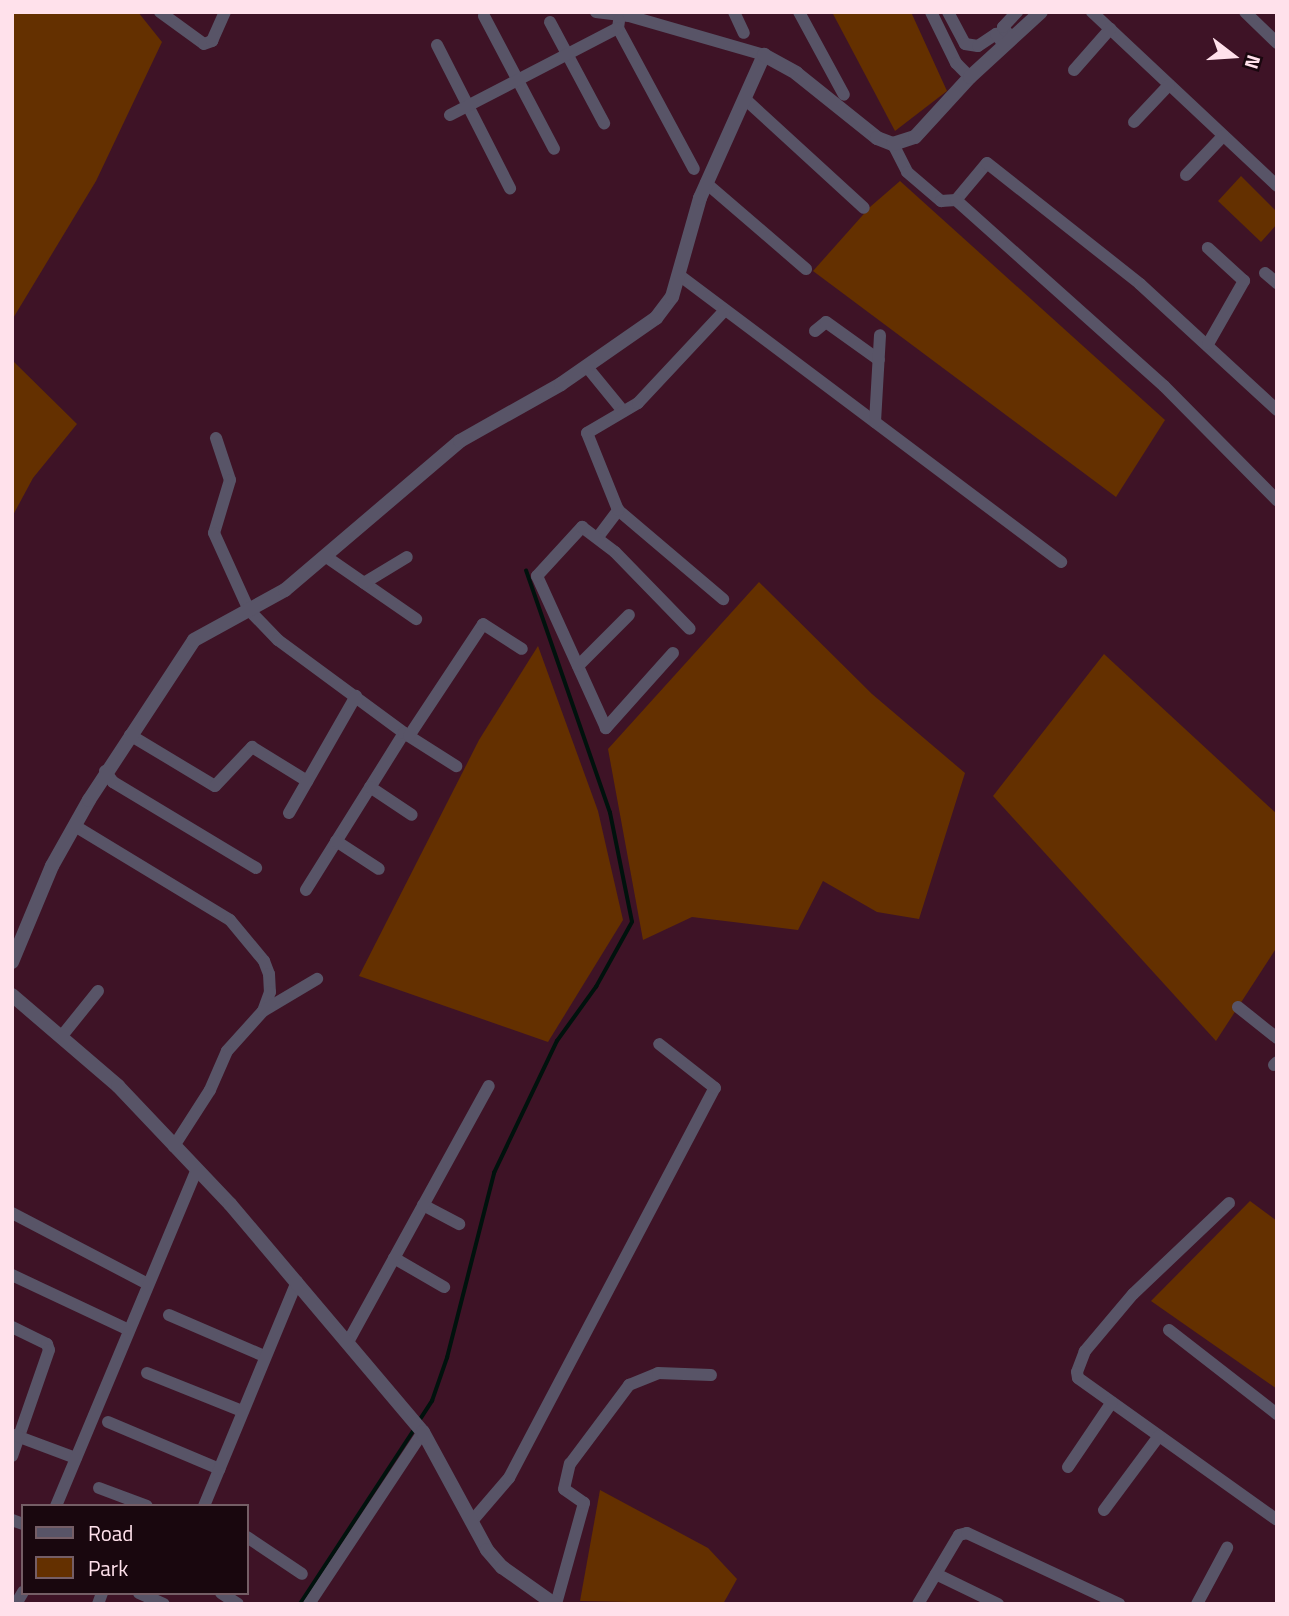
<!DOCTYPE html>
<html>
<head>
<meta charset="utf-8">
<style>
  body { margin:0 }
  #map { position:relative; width:1289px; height:1616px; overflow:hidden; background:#3e1326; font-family:"Titillium Web",sans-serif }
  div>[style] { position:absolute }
  .green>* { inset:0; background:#643000 }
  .stream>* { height:3.5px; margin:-1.75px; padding:0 1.75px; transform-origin:1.75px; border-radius:1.75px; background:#00120d }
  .minor>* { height:12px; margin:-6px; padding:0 6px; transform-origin:6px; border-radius:6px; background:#585467 }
  .tertiary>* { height:14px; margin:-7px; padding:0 7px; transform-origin:7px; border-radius:7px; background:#585467 }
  span { translate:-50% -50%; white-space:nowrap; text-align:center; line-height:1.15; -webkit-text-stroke:5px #19070e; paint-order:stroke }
  .frame { position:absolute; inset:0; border:14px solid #ffe1eb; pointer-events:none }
  .legend { position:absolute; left:21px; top:1504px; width:228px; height:91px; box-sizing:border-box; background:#19070e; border:2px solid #755e66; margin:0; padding:9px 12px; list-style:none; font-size:21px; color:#ffe1eb }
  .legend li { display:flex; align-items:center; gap:14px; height:35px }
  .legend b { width:35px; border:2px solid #755e66 }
  .north { position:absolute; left:1198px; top:21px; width:70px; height:70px; -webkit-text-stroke:5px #19070e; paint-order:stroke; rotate:107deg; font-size:19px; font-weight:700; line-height:28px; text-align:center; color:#ffe1eb }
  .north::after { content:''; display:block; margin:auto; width:24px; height:32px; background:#ffe1eb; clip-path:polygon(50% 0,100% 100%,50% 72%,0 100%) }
</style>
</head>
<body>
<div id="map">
  <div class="green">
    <div style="clip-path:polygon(12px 12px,138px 12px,162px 42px,96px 181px,12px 320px)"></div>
    <div style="clip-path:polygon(832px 12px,911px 12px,947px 91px,895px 131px)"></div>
    <div style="clip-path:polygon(1241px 176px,1277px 212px,1277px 224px,1261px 242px,1218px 201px)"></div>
    <div style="clip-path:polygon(900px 181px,1165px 420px,1116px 497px,813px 271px,870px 207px)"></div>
    <div style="clip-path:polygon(12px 360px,77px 424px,33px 478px,12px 517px)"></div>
    <div style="clip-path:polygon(759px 582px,872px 694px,965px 773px,919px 919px,877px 912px,823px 881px,798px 930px,692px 917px,643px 940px,608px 749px)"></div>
    <div style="clip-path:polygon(538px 646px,598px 811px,623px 920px,548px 1042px,359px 976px,479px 740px)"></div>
    <div style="clip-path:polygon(1104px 654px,1277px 814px,1277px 947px,1216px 1041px,993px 796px)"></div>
    <div style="clip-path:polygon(1250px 1201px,1277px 1221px,1277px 1389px,1151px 1301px)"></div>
    <div style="clip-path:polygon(600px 1490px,708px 1548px,737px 1579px,723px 1604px,580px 1601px)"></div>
  </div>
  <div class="stream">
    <div style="left:419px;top:1421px;width:24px;rotate:-57deg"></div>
    <div style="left:432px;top:1401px;width:46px;rotate:-70.8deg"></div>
    <div style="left:447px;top:1358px;width:191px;rotate:-75.7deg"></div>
    <div style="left:494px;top:1173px;width:146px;rotate:-64.5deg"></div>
    <div style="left:557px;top:1041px;width:67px;rotate:-54.2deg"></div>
    <div style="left:596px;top:987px;width:74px;rotate:-61deg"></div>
    <div style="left:632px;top:922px;width:111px;rotate:-101.4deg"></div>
    <div style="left:610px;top:813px;width:256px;rotate:-109.1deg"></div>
    <div style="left:300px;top:1604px;width:210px;rotate:-56.8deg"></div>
  </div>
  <div class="minor">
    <div style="left:160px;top:12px;width:54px;rotate:36deg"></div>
    <div style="left:204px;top:44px;width:9px;rotate:-21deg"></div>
    <div style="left:212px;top:41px;width:32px;rotate:-66deg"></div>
    <div style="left:596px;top:12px;width:33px;rotate:7deg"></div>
    <div style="left:629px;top:16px;width:141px;rotate:16.1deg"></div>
    <div style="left:734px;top:12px;width:23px;rotate:65deg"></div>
    <div style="left:799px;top:12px;width:94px;rotate:61.5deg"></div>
    <div style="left:931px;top:12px;width:57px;rotate:63.9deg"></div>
    <div style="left:956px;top:63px;width:20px;rotate:45deg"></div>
    <div style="left:948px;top:12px;width:36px;rotate:62deg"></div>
    <div style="left:965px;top:44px;width:13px;rotate:9deg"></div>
    <div style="left:978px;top:46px;width:22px;rotate:-34deg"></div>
    <div style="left:996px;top:34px;width:14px;rotate:54deg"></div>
    <div style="left:1092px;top:12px;width:254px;rotate:43.2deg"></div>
    <div style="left:1245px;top:12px;width:45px;rotate:44.1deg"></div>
    <div style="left:484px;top:16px;width:150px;rotate:62.2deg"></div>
    <div style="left:619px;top:21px;width:7px;rotate:98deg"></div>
    <div style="left:618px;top:28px;width:160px;rotate:61.7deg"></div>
    <div style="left:550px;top:22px;width:115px;rotate:61.9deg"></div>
    <div style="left:1012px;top:39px;width:15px;rotate:-127deg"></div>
    <div style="left:1003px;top:27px;width:21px;rotate:-47deg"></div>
    <div style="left:437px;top:45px;width:161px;rotate:63deg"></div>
    <div style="left:1074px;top:70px;width:55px;rotate:-48.7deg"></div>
    <div style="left:745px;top:99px;width:161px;rotate:42.5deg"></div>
    <div style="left:450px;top:115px;width:189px;rotate:-27.4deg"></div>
    <div style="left:1134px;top:122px;width:51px;rotate:-46.6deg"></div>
    <div style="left:893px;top:144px;width:31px;rotate:63deg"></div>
    <div style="left:907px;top:172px;width:45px;rotate:40.5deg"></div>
    <div style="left:941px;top:201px;width:15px;rotate:-4deg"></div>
    <div style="left:956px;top:200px;width:48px;rotate:-50deg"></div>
    <div style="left:987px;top:163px;width:195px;rotate:38.3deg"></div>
    <div style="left:1140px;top:284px;width:186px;rotate:42.6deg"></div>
    <div style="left:1186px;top:175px;width:54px;rotate:-46.5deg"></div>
    <div style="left:706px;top:183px;width:132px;rotate:40.7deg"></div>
    <div style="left:956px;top:200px;width:279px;rotate:41.8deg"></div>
    <div style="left:1164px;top:386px;width:161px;rotate:45.3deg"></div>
    <div style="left:1265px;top:273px;width:16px;rotate:40deg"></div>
    <div style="left:679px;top:275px;width:478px;rotate:36.9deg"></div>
    <div style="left:815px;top:331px;width:14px;rotate:-39deg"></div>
    <div style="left:826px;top:322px;width:65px;rotate:35.6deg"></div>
    <div style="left:1208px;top:344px;width:73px;rotate:-60.3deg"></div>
    <div style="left:1244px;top:281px;width:49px;rotate:-137.5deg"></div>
    <div style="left:587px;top:367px;width:57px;rotate:50.7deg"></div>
    <div style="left:875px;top:422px;width:87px;rotate:-86.7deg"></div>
    <div style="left:216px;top:438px;width:44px;rotate:71.6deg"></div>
    <div style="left:230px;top:480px;width:55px;rotate:106.8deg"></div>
    <div style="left:214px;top:533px;width:85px;rotate:65.6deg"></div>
    <div style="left:249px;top:610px;width:42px;rotate:46deg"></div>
    <div style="left:278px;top:640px;width:157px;rotate:36.4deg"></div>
    <div style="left:404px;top:733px;width:185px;rotate:122deg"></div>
    <div style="left:618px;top:510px;width:138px;rotate:40.3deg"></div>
    <div style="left:598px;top:537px;width:34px;rotate:-53deg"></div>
    <div style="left:618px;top:510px;width:83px;rotate:-111.9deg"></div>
    <div style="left:587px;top:433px;width:59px;rotate:-30.5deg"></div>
    <div style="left:638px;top:403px;width:126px;rotate:-46.9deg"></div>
    <div style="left:325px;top:556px;width:111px;rotate:34.7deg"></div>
    <div style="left:364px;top:583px;width:50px;rotate:-31.2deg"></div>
    <div style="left:673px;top:653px;width:101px;rotate:131.8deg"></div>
    <div style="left:606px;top:728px;width:167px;rotate:-114.4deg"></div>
    <div style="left:537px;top:576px;width:67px;rotate:-47.4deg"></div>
    <div style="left:582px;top:527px;width:41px;rotate:37.1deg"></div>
    <div style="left:615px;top:552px;width:107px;rotate:45.8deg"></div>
    <div style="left:578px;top:666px;width:72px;rotate:-45deg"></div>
    <div style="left:404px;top:733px;width:62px;rotate:32.4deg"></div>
    <div style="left:130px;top:735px;width:99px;rotate:31deg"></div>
    <div style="left:215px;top:786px;width:54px;rotate:-46.5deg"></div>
    <div style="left:252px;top:747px;width:65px;rotate:31.7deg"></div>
    <div style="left:409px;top:736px;width:134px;rotate:-56.5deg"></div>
    <div style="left:483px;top:624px;width:46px;rotate:32.7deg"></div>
    <div style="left:105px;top:771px;width:14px;rotate:54deg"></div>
    <div style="left:113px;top:782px;width:167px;rotate:31deg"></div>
    <div style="left:370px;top:787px;width:50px;rotate:33.7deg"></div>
    <div style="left:289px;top:813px;width:135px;rotate:-60.2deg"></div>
    <div style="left:75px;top:826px;width:181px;rotate:31.2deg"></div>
    <div style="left:230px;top:920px;width:53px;rotate:50.3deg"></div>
    <div style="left:264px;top:961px;width:14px;rotate:69deg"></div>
    <div style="left:269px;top:974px;width:18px;rotate:87deg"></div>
    <div style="left:270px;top:992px;width:20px;rotate:110deg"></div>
    <div style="left:263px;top:1011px;width:54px;rotate:132deg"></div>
    <div style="left:227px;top:1051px;width:43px;rotate:113.6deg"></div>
    <div style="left:210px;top:1090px;width:67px;rotate:122.7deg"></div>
    <div style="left:336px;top:841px;width:51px;rotate:33.1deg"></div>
    <div style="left:1238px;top:1007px;width:50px;rotate:38.5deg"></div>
    <div style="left:263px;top:1011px;width:63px;rotate:-30.7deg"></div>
    <div style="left:61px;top:1037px;width:59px;rotate:-51.2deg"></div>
    <div style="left:1274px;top:1065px;width:4px;rotate:-45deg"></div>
    <div style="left:1229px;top:1203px;width:132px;rotate:136.5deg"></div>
    <div style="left:1133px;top:1294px;width:75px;rotate:130.1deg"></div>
    <div style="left:1085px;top:1351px;width:22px;rotate:111deg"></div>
    <div style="left:1077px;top:1372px;width:6px;rotate:81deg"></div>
    <div style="left:1078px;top:1378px;width:244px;rotate:35.5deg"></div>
    <div style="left:423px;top:1205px;width:41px;rotate:27.8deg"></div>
    <div style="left:12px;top:1213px;width:153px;rotate:27.6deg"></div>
    <div style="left:394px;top:1258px;width:58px;rotate:30.1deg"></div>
    <div style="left:12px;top:1275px;width:129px;rotate:25.2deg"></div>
    <div style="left:169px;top:1315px;width:103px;rotate:23.3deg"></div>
    <div style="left:12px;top:1327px;width:39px;rotate:26deg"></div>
    <div style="left:47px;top:1344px;width:6px;rotate:72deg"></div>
    <div style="left:49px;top:1350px;width:112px;rotate:109.2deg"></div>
    <div style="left:1169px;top:1330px;width:137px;rotate:37.9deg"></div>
    <div style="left:348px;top:1342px;width:292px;rotate:-61.2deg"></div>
    <div style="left:147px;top:1373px;width:102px;rotate:21.8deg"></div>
    <div style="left:108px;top:1422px;width:121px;rotate:22.9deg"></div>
    <div style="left:14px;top:1435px;width:66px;rotate:20.4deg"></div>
    <div style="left:1068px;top:1467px;width:78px;rotate:-55.9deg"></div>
    <div style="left:99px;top:1488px;width:51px;rotate:20.6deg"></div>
    <div style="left:56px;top:1506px;width:365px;rotate:-67.3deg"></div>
    <div style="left:204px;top:1506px;width:243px;rotate:-67.5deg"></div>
    <div style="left:1104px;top:1510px;width:92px;rotate:-53.4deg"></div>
    <div style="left:12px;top:1520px;width:12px;rotate:20deg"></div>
    <div style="left:472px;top:1521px;width:57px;rotate:-49.3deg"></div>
    <div style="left:509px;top:1478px;width:441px;rotate:-62.2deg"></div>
    <div style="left:715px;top:1088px;width:71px;rotate:-141.8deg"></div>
    <div style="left:247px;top:1537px;width:66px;rotate:33.9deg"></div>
    <div style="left:936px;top:1574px;width:69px;rotate:25.8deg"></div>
    <div style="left:139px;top:1593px;width:27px;rotate:24deg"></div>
    <div style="left:221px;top:1593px;width:20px;rotate:33deg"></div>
    <div style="left:16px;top:1604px;width:14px;rotate:-60deg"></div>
    <div style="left:98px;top:1604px;width:12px;rotate:-70deg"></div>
    <div style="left:309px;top:1604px;width:206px;rotate:-56.5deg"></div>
    <div style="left:556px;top:1604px;width:105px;rotate:-74.5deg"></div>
    <div style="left:584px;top:1503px;width:24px;rotate:-145deg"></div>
    <div style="left:564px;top:1489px;width:26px;rotate:-77deg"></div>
    <div style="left:570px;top:1464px;width:99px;rotate:-53.2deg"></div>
    <div style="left:629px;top:1385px;width:31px;rotate:-22deg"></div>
    <div style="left:658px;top:1373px;width:53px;rotate:2.2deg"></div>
    <div style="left:918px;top:1604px;width:80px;rotate:-59.3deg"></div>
    <div style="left:959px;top:1535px;width:8px;rotate:-14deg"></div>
    <div style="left:967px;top:1533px;width:168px;rotate:25deg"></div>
    <div style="left:1197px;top:1604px;width:64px;rotate:-61.8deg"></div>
  </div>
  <div class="tertiary">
    <div style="left:12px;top:962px;width:104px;rotate:-67.4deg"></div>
    <div style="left:52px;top:866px;width:76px;rotate:-60.7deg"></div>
    <div style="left:89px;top:800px;width:191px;rotate:-56.7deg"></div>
    <div style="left:194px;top:640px;width:104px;rotate:-28.8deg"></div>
    <div style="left:285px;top:590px;width:230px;rotate:-40.4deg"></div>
    <div style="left:460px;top:441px;width:116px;rotate:-29.4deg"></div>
    <div style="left:561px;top:384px;width:116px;rotate:-34.8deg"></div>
    <div style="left:656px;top:318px;width:26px;rotate:-53deg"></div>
    <div style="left:672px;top:297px;width:103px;rotate:-74.2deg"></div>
    <div style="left:700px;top:198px;width:157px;rotate:-65.9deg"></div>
    <div style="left:764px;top:55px;width:37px;rotate:29deg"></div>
    <div style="left:796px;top:73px;width:104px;rotate:38.7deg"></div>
    <div style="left:877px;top:138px;width:17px;rotate:21deg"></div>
    <div style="left:893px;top:144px;width:23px;rotate:-18deg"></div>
    <div style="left:915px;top:137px;width:81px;rotate:-47.5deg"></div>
    <div style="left:970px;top:77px;width:96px;rotate:-42.5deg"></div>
    <div style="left:12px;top:995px;width:140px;rotate:40.6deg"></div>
    <div style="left:118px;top:1086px;width:163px;rotate:46.5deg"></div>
    <div style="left:230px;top:1204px;width:299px;rotate:49.8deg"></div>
    <div style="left:423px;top:1432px;width:134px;rotate:61.5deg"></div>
    <div style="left:487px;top:1550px;width:23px;rotate:49deg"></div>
    <div style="left:502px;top:1567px;width:64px;rotate:35.4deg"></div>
  </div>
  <div class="frame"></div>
  <ul class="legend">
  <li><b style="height:9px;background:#585467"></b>Road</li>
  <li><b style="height:19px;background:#643000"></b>Park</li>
  </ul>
  <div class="north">N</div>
</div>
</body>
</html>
